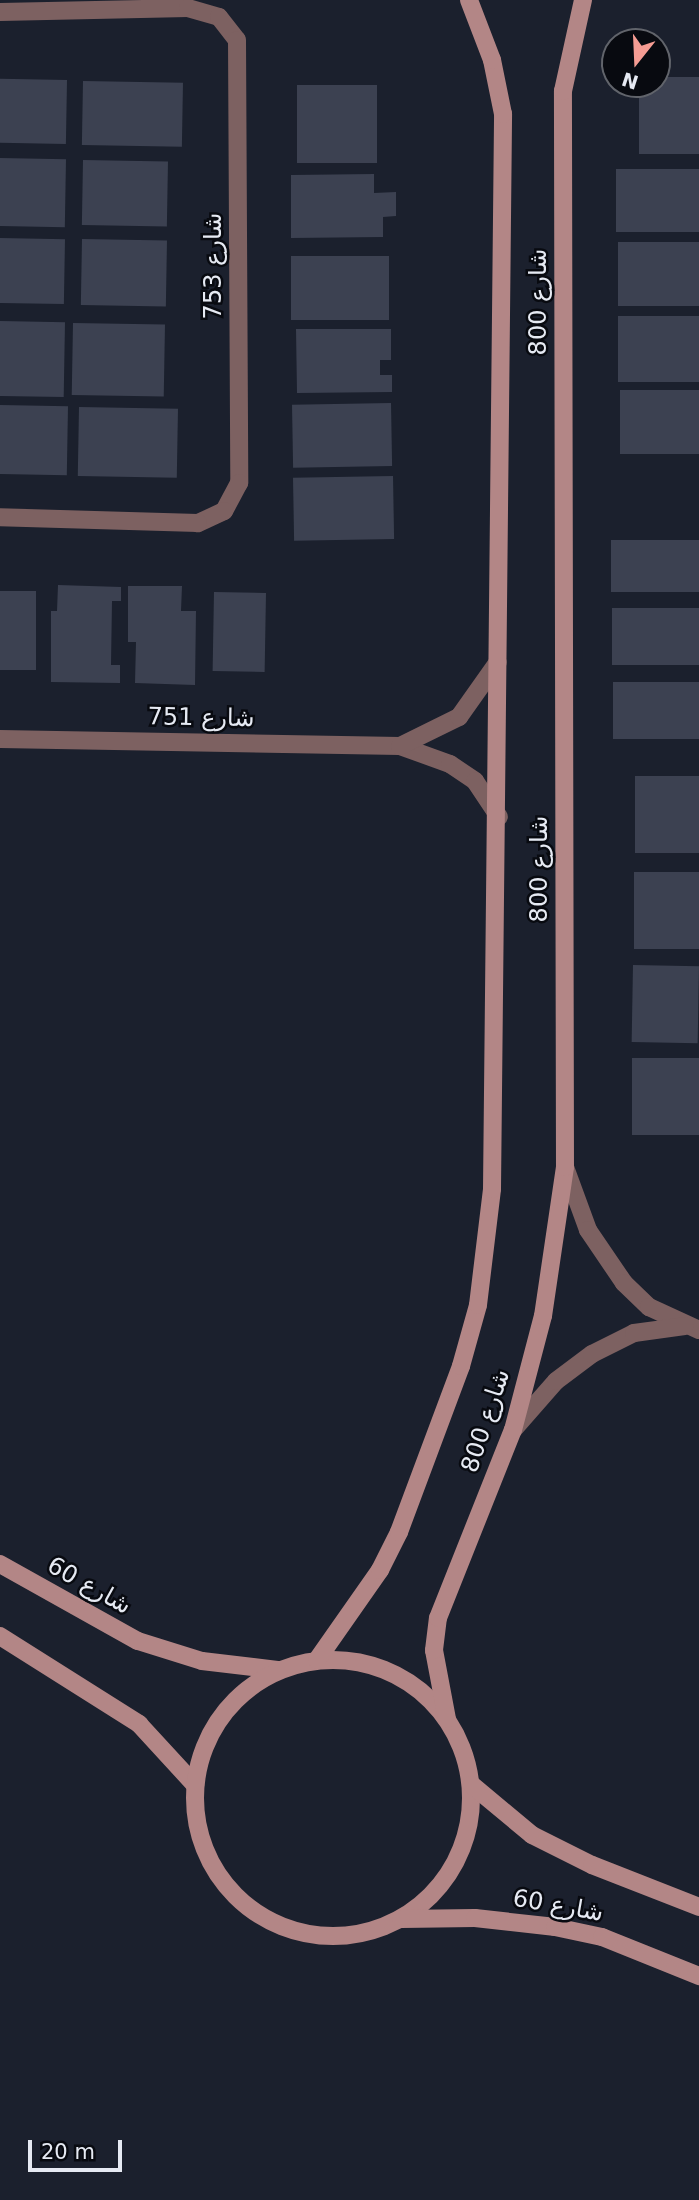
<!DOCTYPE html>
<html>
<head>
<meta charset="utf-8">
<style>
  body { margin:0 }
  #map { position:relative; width:699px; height:2200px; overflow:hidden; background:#1b202d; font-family:"DejaVu Sans",Vazirmatn,sans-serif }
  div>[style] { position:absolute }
  .building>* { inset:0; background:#3c4151; transform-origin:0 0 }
  .street>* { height:18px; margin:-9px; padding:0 9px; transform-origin:9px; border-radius:9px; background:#7d6161 }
  .secondary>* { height:18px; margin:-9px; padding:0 9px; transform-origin:9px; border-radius:9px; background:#b38686 }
  .secondary>.ring { margin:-9px; padding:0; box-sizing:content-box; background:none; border:18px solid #b38686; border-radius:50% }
  span { translate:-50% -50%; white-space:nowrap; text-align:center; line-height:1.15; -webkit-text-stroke:5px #080a10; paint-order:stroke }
  .street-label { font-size:24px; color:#e6eaf3 }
  .north { position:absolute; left:601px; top:28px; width:70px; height:70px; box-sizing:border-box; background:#080a10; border:2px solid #61646b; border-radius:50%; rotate:198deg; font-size:19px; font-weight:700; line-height:28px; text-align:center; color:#e6eaf3 }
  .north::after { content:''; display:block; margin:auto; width:24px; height:32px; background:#f59c93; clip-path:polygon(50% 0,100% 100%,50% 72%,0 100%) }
  .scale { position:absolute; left:28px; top:2140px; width:94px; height:32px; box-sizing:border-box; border:4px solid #e6eaf3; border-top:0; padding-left:9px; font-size:21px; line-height:24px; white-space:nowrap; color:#e6eaf3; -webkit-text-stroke:5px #080a10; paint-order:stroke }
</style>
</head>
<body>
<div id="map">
  <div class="building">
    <div style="clip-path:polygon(657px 77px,699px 77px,699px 154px,639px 154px,639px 84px,657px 84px)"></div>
    <div style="left:67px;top:80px;width:64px;height:67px;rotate:91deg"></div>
    <div style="left:83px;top:81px;width:100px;height:64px;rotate:1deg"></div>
    <div style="left:297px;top:85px;width:80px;height:78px"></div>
    <div style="left:0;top:158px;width:66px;height:68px;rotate:1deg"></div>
    <div style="left:83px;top:160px;width:85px;height:65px;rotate:1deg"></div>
    <div style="left:699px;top:169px;width:63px;height:83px;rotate:90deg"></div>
    <div style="clip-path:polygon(374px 174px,374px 193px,396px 192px,396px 216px,383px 217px,383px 237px,291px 238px,291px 175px)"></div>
    <div style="left:0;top:238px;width:65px;height:65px;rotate:1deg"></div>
    <div style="left:82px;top:239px;width:85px;height:66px;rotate:1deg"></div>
    <div style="left:618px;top:242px;width:81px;height:64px"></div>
    <div style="left:389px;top:256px;width:64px;height:98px;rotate:90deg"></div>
    <div style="left:699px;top:316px;width:66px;height:81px;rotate:90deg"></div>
    <div style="left:0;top:321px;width:65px;height:75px;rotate:1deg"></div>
    <div style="left:73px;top:323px;width:92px;height:72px;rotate:1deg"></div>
    <div style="clip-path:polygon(296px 329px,391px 329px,391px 360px,380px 360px,380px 375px,392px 375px,392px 392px,297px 393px)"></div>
    <div style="left:620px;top:390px;width:79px;height:64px"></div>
    <div style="left:391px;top:403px;width:63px;height:99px;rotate:89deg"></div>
    <div style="left:0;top:405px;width:68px;height:69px;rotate:1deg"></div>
    <div style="left:79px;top:407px;width:99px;height:69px;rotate:1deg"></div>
    <div style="left:393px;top:476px;width:63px;height:100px;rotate:89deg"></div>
    <div style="left:611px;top:540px;width:88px;height:52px"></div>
    <div style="clip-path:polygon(58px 585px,121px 587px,121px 601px,112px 601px,111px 665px,120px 665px,120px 683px,51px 682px,51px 611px,57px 611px)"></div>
    <div style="clip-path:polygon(128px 586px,182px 586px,181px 611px,196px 611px,195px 685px,135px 683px,136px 642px,128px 642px)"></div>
    <div style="left:0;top:591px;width:36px;height:79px"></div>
    <div style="left:214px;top:592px;width:52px;height:79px;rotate:1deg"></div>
    <div style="left:699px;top:608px;width:57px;height:87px;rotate:90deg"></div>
    <div style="left:699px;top:682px;width:57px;height:86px;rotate:90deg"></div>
    <div style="left:635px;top:776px;width:64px;height:77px"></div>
    <div style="left:634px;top:872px;width:65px;height:77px"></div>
    <div style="left:633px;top:965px;width:66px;height:77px;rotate:1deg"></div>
    <div style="left:632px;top:1058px;width:67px;height:77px"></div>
  </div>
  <div class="street">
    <div style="left:0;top:12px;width:188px;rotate:-1.2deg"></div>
    <div style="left:188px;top:8px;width:32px;rotate:16deg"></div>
    <div style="left:219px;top:17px;width:29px;rotate:52deg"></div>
    <div style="left:237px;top:40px;width:443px;rotate:89.7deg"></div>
    <div style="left:239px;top:483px;width:32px;rotate:118deg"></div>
    <div style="left:224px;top:511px;width:29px;rotate:155deg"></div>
    <div style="left:198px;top:523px;width:198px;rotate:-178.3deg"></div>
    <div style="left:0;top:739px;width:400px;rotate:1deg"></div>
    <div style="left:400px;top:746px;width:53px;rotate:19.8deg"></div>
    <div style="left:450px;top:764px;width:30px;rotate:34deg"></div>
    <div style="left:475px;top:781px;width:43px;rotate:56.3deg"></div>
    <div style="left:400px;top:746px;width:66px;rotate:-26.2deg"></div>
    <div style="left:459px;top:717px;width:67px;rotate:-54.7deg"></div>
    <div style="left:565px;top:1167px;width:67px;rotate:69.9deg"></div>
    <div style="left:588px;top:1230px;width:64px;rotate:55.8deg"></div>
    <div style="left:624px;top:1283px;width:35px;rotate:44deg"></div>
    <div style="left:649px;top:1307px;width:55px;rotate:24.7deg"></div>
    <div style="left:513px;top:1430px;width:65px;rotate:-48.7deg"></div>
    <div style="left:556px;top:1381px;width:45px;rotate:-36.9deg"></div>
    <div style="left:592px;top:1354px;width:47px;rotate:-26.6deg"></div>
    <div style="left:634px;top:1333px;width:51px;rotate:-7.8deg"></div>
  </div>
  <div class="secondary">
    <div style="left:0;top:1564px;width:158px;rotate:29.2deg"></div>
    <div style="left:138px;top:1641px;width:67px;rotate:17.4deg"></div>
    <div style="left:202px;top:1661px;width:78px;rotate:6.7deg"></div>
    <div style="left:0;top:1636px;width:165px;rotate:32.3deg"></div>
    <div style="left:139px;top:1724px;width:83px;rotate:47.4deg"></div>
    <div class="ring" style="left:195px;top:1660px;width:258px;height:258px"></div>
    <div style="left:317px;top:1660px;width:110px;rotate:-55deg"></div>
    <div style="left:380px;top:1570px;width:42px;rotate:-63.4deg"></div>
    <div style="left:399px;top:1532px;width:177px;rotate:-69.5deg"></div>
    <div style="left:461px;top:1366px;width:63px;rotate:-74.4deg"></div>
    <div style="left:478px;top:1305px;width:117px;rotate:-83.1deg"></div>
    <div style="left:492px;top:1189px;width:1075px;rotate:-89.41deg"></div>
    <div style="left:503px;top:114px;width:55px;rotate:-101.5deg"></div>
    <div style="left:492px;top:60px;width:64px;rotate:-111deg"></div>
    <div style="left:447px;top:1719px;width:70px;rotate:-100.7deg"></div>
    <div style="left:434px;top:1650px;width:32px;rotate:-83deg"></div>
    <div style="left:438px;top:1618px;width:202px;rotate:-68.3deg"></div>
    <div style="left:513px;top:1430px;width:118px;rotate:-75.3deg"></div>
    <div style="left:543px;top:1316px;width:151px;rotate:-81.6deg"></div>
    <div style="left:565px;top:1167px;width:1076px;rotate:-90.11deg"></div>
    <div style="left:563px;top:91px;width:93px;rotate:-77.6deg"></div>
    <div style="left:472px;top:1785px;width:78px;rotate:39.8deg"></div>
    <div style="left:532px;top:1835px;width:67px;rotate:26.6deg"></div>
    <div style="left:592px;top:1865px;width:115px;rotate:21.4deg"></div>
    <div style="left:401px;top:1919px;width:74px;rotate:-0.8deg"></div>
    <div style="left:475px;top:1918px;width:81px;rotate:6.4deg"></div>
    <div style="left:555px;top:1927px;width:48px;rotate:12deg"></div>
    <div style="left:602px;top:1937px;width:105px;rotate:21.9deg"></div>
  </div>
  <div class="street-label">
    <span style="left:214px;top:266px;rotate:-90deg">شارع 753</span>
    <span style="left:539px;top:302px;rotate:-90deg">شارع 800</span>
    <span style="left:201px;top:718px;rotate:1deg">شارع 751</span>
    <span style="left:540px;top:869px;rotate:-90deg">شارع 800</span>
    <span style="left:486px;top:1421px;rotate:-72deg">شارع 800</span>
    <span style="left:89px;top:1586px;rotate:29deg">شارع 60</span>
    <span style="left:558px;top:1906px;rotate:10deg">شارع 60</span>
  </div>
  <div class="north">N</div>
  <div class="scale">20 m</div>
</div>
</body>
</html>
